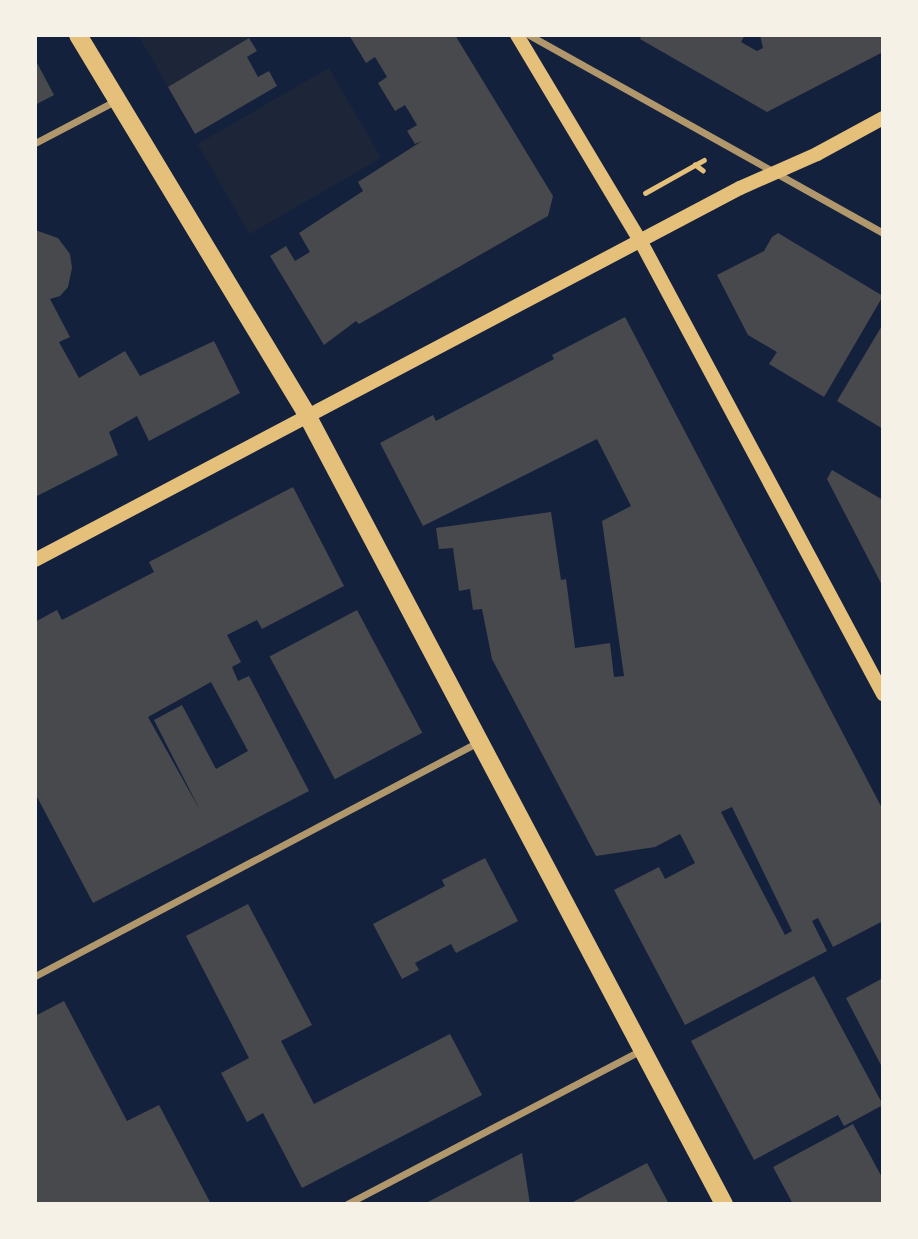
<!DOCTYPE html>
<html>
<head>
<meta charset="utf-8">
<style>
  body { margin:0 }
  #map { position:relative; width:918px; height:1239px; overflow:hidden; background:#14213d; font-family:"Nunito Sans",sans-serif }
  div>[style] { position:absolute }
  .green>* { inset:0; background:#1d2539; transform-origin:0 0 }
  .building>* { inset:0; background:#48494c; transform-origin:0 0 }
  .path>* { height:4.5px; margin:-2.25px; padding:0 2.25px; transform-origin:2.25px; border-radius:2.25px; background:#e5c07b }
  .minor>* { height:7px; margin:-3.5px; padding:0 3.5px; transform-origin:3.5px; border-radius:3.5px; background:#b1986c }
  .secondary>* { height:14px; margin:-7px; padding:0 7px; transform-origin:7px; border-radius:7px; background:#e5c07b }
  .primary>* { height:18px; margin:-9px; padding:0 9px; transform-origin:9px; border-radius:9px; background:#e5c07b }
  span { translate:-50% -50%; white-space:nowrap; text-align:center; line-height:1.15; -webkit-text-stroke:5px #f6f1e7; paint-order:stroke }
  .frame { position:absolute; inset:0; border:37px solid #f6f1e7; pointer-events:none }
</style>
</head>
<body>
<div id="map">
  <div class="green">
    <div style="clip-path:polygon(138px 35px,255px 35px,168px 87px)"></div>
    <div style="left:329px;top:68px;width:104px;height:152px;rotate:60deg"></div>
  </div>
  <div class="building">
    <div style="clip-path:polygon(349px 35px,455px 35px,553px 196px,548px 216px,359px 324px,356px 321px,324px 345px,270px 256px,286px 246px,295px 261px,310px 252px,299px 233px,363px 191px,358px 182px,422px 141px,415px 144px,407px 131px,417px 125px,405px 105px,395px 111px,378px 83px,387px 77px,375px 57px,366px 63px)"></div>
    <div style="clip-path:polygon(642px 35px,745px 35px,741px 42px,757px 51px,763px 48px,760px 35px,883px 35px,883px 52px,767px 112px,640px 39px)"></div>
    <div style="clip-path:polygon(249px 38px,257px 51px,247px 57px,258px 77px,269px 71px,277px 86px,195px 134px,168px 87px)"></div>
    <div style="clip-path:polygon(35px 59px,54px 95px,35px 105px)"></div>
    <div style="clip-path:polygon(35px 230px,58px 238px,70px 254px,72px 268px,68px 287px,60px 296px,50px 299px,70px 337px,59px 342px,79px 378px,125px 351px,140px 376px,214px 341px,240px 393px,149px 441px,137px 416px,109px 432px,118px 455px,35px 497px)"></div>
    <div style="clip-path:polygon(778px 233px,883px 296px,824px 397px,769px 364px,777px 352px,748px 335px,717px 275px,764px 251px,772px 237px)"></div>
    <div style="clip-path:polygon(evenodd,625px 317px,883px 810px,883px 921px,833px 947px,818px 918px,812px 921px,827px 951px,685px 1025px,614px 890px,659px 867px,665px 879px,695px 863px,680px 834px,655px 847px,596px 856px,492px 659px,482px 609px,473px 610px,470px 589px,459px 591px,453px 548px,439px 549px,436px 528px,551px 512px,561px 580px,566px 579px,575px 648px,610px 643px,614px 677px,624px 676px,602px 521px,631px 506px,597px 439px,423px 526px,380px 443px,433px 415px,436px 421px,554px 359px,552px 355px,625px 317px,732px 807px,792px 931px,785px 935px,721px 812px,732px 807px)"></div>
    <div style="clip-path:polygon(883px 324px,883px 429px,837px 401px)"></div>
    <div style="clip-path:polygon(832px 470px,883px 500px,883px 587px,827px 479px)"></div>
    <div style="clip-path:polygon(evenodd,293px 487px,344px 586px,262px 629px,257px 620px,227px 635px,241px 662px,232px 667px,238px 681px,249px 676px,309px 791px,93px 903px,35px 793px,35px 622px,57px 610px,62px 620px,154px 572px,149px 562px,293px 487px,211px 682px,248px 751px,216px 769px,182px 705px,154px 720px,201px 812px,148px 717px,211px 682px)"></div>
    <div style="left:357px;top:610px;width:139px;height:99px;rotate:62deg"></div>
    <div style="clip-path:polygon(485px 858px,518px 921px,456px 953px,451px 944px,415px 963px,419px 970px,402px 979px,373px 924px,445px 886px,442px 880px)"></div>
    <div style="clip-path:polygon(248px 904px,312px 1025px,281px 1041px,314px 1104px,450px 1034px,482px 1095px,302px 1188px,263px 1113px,247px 1122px,221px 1073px,249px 1058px,186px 936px)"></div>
    <div style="clip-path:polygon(814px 976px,883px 1105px,844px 1126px,838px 1115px,754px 1160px,691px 1041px)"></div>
    <div style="clip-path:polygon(883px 978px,883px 1069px,846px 998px)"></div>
    <div style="clip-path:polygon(64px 1001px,127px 1121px,159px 1105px,211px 1204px,35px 1204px,35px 1016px)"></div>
    <div style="clip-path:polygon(853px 1124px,883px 1179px,883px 1204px,793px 1204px,773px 1167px)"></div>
    <div style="clip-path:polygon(522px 1153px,530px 1204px,424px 1204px)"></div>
    <div style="clip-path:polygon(647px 1163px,669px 1204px,569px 1204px)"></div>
  </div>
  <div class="path">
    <div style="left:703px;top:171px;width:10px;rotate:-143deg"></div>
    <div style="left:695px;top:165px;width:10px;rotate:-29deg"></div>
    <div style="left:645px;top:193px;width:57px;rotate:-29.2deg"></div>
  </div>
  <div class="minor">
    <div style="left:529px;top:35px;width:406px;rotate:29.2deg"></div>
    <div style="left:35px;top:143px;width:90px;rotate:-27.7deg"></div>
    <div style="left:35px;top:976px;width:501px;rotate:-27.84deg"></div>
    <div style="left:347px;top:1204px;width:332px;rotate:-27.6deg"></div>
  </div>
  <div class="secondary">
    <div style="left:517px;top:35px;width:241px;rotate:59.1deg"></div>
    <div style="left:641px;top:242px;width:513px;rotate:61.84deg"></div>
    <div style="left:35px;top:560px;width:797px;rotate:-27.82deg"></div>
    <div style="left:740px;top:188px;width:84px;rotate:-23.8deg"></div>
    <div style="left:817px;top:154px;width:75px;rotate:-28.6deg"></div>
  </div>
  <div class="primary">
    <div style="left:78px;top:35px;width:446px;rotate:58.9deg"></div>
    <div style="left:308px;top:417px;width:890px;rotate:62.14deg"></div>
  </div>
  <div class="frame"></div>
</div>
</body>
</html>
